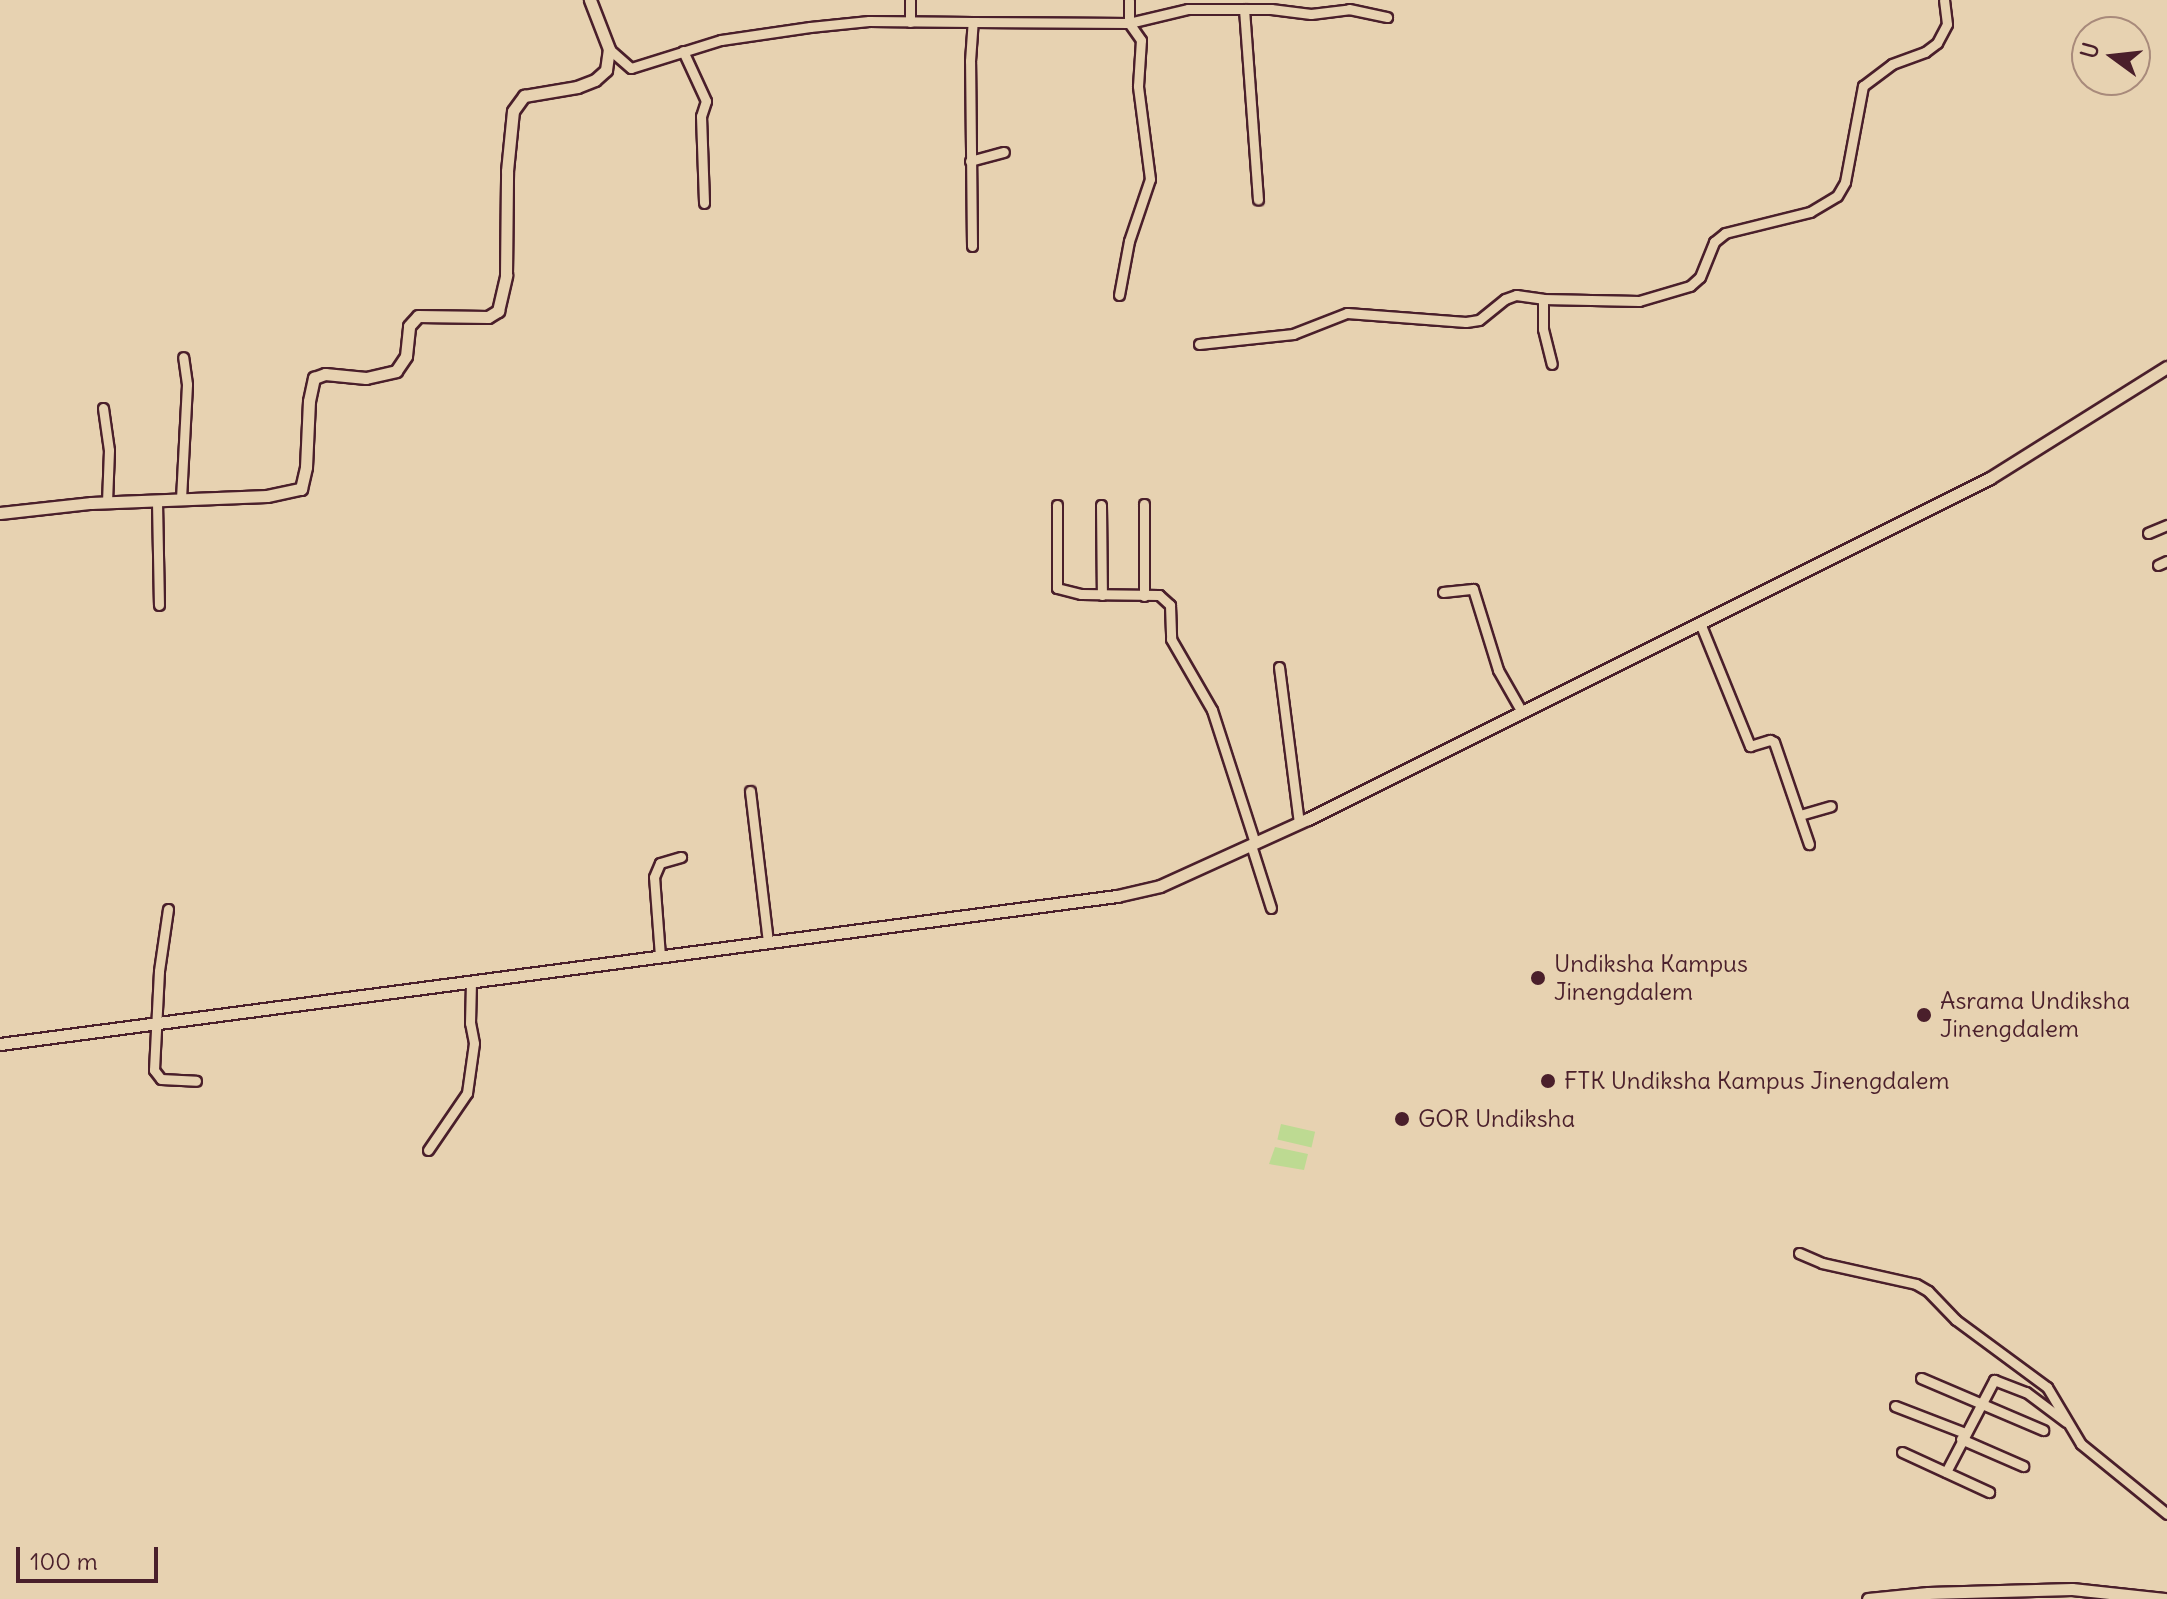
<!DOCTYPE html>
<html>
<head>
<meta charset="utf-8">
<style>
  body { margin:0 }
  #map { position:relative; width:2167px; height:1599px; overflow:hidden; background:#e7d2b1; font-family:Delius,sans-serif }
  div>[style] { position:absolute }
  .green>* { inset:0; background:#bdda92; transform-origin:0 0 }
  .roads { filter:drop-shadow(2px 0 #4a1f2b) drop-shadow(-2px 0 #4a1f2b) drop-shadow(0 2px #4a1f2b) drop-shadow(0 -2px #4a1f2b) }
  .minor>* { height:9px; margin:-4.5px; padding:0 4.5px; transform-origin:4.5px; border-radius:4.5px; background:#e7d2b1 }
  .tertiary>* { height:11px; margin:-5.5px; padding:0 5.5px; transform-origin:5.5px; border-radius:5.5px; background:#e7d2b1 }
  .dots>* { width:22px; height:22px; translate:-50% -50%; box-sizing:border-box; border:4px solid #e7d2b1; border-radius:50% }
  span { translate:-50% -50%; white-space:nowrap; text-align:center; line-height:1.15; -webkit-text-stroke:7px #e7d2b1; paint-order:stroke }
  .poi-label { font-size:24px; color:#4a1f2b }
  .left { translate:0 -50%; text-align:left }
  .north { position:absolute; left:2071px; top:16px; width:80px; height:80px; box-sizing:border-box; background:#e7d2b1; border:2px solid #a88a7b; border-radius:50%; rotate:285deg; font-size:22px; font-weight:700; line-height:32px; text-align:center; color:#4a1f2b }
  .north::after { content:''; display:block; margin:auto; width:28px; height:36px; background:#4a1f2b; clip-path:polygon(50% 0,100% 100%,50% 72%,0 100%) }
  .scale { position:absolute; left:16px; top:1547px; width:142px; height:36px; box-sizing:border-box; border:4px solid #4a1f2b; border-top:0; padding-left:10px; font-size:24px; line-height:28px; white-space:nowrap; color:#4a1f2b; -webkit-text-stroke:6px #e7d2b1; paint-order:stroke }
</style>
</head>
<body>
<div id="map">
  <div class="green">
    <div style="left:1281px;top:1124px;width:35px;height:16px;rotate:13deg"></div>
    <div style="clip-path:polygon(1275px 1147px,1308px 1154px,1304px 1170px,1269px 1164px)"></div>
  </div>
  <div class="roads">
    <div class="minor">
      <div style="left:910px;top:0;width:22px;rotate:90deg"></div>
      <div style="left:1244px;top:9px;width:191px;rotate:85.8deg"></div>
      <div style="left:609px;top:49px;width:29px;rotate:41deg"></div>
      <div style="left:631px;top:68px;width:94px;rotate:-17.3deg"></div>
      <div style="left:721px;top:40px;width:90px;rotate:-8.3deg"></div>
      <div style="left:810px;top:27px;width:59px;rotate:-5.8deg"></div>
      <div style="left:869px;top:21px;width:104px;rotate:0.6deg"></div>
      <div style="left:683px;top:51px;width:55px;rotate:65.3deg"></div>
      <div style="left:706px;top:101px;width:16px;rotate:108deg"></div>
      <div style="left:701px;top:116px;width:87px;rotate:88deg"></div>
      <div style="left:970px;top:161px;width:35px;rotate:-15deg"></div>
      <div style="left:972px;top:246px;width:185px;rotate:-90.6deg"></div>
      <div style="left:970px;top:61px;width:39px;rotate:-86deg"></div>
      <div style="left:973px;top:22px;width:156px;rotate:0.4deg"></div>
      <div style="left:1129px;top:23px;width:61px;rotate:-13.3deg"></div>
      <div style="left:1188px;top:9px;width:83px"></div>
      <div style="left:1271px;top:9px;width:40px;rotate:7.1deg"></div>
      <div style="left:1311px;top:14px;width:38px;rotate:-7deg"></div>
      <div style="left:1349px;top:9px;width:39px;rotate:12deg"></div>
      <div style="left:1119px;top:295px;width:55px;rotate:-79.5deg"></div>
      <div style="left:1129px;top:241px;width:65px;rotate:-71.3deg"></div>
      <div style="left:1150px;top:179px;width:94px;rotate:-97.4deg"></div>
      <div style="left:1138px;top:86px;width:46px;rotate:-86.3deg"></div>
      <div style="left:1141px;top:40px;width:21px;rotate:-125deg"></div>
      <div style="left:1129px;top:23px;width:23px;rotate:-90deg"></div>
      <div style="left:1543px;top:299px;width:30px;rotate:90deg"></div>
      <div style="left:1543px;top:329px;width:36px;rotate:76deg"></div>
      <div style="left:1199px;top:344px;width:95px;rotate:-6.1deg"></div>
      <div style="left:1293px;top:334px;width:58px;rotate:-21.3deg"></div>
      <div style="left:1347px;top:313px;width:119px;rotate:4.3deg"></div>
      <div style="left:1466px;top:322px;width:13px;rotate:-9deg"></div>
      <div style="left:1479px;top:320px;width:33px;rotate:-39deg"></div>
      <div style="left:1505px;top:299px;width:12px;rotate:-20deg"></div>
      <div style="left:1516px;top:295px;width:27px;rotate:8deg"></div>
      <div style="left:1543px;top:299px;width:96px;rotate:1.2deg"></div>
      <div style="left:1639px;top:301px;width:53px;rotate:-16.4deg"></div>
      <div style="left:1690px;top:286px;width:13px;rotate:-42deg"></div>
      <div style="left:1700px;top:277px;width:38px;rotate:-68deg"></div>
      <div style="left:1714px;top:242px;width:14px;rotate:-39deg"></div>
      <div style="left:1725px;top:233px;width:88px;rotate:-13.9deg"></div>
      <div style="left:1810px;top:212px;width:31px;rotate:-31deg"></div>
      <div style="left:1837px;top:196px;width:16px;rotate:-60deg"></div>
      <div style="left:1845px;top:182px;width:98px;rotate:-79.4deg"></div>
      <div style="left:1863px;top:86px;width:36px;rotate:-37deg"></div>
      <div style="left:1892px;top:64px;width:35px;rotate:-20deg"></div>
      <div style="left:1925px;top:52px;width:15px;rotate:-37deg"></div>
      <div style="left:1937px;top:43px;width:21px;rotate:-62deg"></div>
      <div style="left:1947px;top:24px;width:24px;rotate:-97deg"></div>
      <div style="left:103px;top:408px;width:42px;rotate:81.9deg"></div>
      <div style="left:109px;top:450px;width:53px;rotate:92.2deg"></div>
      <div style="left:181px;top:499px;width:115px;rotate:-87deg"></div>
      <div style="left:187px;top:384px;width:27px;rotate:-98deg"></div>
      <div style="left:157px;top:502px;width:103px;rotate:88.9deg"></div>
      <div style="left:1057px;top:505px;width:83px;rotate:90deg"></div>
      <div style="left:1057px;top:588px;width:25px;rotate:14deg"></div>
      <div style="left:1081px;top:594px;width:78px;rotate:0.7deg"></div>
      <div style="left:1159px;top:595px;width:15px;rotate:42deg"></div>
      <div style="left:1170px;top:605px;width:34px;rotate:88deg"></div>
      <div style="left:1171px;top:639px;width:82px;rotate:60deg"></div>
      <div style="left:1212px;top:710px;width:140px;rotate:72.1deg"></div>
      <div style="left:1101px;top:505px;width:90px;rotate:89.4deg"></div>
      <div style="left:2148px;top:533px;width:21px;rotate:-23deg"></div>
      <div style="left:2158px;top:565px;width:10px;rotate:-24deg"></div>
      <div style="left:1443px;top:592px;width:30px;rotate:-6deg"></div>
      <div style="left:1473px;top:589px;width:85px;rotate:72.8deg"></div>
      <div style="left:1498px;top:670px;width:48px;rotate:60.3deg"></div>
      <div style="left:1144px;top:596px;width:92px;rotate:-90deg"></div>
      <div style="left:1700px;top:623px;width:133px;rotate:67.9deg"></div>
      <div style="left:1750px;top:746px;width:21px;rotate:-17deg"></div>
      <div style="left:1770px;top:740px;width:4px;rotate:27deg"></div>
      <div style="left:1774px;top:742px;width:108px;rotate:71.1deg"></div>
      <div style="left:1279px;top:667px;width:157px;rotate:82.7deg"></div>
      <div style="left:750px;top:791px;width:151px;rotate:83.2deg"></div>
      <div style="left:1800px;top:815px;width:32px;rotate:-16deg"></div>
      <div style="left:1251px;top:845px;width:66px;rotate:72.4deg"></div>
      <div style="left:168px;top:909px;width:63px;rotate:98.3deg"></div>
      <div style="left:159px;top:971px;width:99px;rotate:92.9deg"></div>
      <div style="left:154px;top:1070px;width:11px;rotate:52deg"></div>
      <div style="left:161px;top:1079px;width:35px;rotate:3deg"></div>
      <div style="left:660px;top:956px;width:79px;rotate:-94.3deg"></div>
      <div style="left:654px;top:877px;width:15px;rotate:-67deg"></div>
      <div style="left:660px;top:863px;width:22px;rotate:-16deg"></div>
      <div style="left:428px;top:1150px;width:69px;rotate:-55.6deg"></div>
      <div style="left:467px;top:1093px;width:50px;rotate:-82deg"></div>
      <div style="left:474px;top:1043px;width:20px;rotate:-101deg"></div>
      <div style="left:470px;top:1023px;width:42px;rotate:-88.6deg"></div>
      <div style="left:1799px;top:1253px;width:25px;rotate:23deg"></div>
      <div style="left:1822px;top:1263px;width:96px;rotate:12.6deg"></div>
      <div style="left:1916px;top:1284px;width:14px;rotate:30deg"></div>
      <div style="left:1928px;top:1291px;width:40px;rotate:46deg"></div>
      <div style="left:1956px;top:1320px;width:113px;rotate:36.4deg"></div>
      <div style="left:2047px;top:1387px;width:66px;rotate:59.2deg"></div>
      <div style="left:2081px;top:1444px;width:111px;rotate:39.1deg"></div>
      <div style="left:1921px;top:1378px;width:133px;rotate:23.1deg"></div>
      <div style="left:1895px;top:1406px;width:75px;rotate:21.1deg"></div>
      <div style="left:1961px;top:1439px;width:68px;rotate:23.5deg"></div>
      <div style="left:1902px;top:1452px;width:96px;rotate:24.7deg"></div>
      <div style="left:1946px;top:1472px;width:104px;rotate:-62.4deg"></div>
      <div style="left:1994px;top:1380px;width:34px;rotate:21deg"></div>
      <div style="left:2026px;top:1392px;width:50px;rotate:36.9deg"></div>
    </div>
    <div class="tertiary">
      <div style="left:0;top:513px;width:92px;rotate:-6.3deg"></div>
      <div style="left:91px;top:503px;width:176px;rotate:-2.3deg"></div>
      <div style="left:267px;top:496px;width:35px;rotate:-12deg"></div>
      <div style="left:301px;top:489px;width:23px;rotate:-77deg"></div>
      <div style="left:306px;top:467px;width:66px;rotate:-87.4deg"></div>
      <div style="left:309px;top:401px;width:24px;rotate:-78deg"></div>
      <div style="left:314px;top:378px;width:12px;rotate:-20deg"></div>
      <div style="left:325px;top:374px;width:41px;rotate:5.6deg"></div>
      <div style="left:366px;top:378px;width:31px;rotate:-13deg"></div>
      <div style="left:396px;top:371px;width:18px;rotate:-56deg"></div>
      <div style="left:406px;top:356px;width:30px;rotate:-84deg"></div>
      <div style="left:409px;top:326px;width:13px;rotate:-48deg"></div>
      <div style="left:418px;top:316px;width:70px;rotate:0.8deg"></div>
      <div style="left:488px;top:317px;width:12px;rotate:-31deg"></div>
      <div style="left:498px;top:311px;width:37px;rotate:-77deg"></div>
      <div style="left:506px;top:275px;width:104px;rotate:-89.4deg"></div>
      <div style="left:507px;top:171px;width:60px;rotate:-84.3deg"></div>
      <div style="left:513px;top:111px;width:19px;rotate:-54deg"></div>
      <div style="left:524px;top:96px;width:54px;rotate:-9.6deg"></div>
      <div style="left:577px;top:87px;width:19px;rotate:-21deg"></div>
      <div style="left:595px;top:80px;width:15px;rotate:-42deg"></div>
      <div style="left:606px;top:70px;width:21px;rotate:-82deg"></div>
      <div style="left:609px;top:49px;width:53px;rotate:-111.2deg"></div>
      <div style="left:0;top:1044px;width:1127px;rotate:-7.55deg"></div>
      <div style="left:1117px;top:896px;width:44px;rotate:-13.1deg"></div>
      <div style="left:1160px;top:886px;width:162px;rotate:-24.4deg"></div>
      <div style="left:1308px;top:819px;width:762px;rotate:-26.57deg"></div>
      <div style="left:1990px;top:478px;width:209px;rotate:-32.1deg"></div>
      <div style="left:1868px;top:1599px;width:60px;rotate:-5.7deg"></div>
      <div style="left:1928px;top:1593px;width:144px;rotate:-1.6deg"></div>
      <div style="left:2072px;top:1589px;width:95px;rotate:6.1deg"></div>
    </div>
  </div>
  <div class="dots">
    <div style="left:1538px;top:978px;background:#4a1f2b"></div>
    <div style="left:1924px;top:1015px;background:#4a1f2b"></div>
    <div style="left:1548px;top:1081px;background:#4a1f2b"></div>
    <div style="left:1402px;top:1119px;background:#4a1f2b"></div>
  </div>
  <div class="poi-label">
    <span class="left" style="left:1554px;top:978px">Undiksha Kampus<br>Jinengdalem</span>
    <span class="left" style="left:1940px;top:1015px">Asrama Undiksha<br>Jinengdalem</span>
    <span class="left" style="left:1564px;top:1081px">FTK Undiksha Kampus Jinengdalem</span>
    <span class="left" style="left:1418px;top:1119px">GOR Undiksha</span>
  </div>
  <div class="north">U</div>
  <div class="scale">100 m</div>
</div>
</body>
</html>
